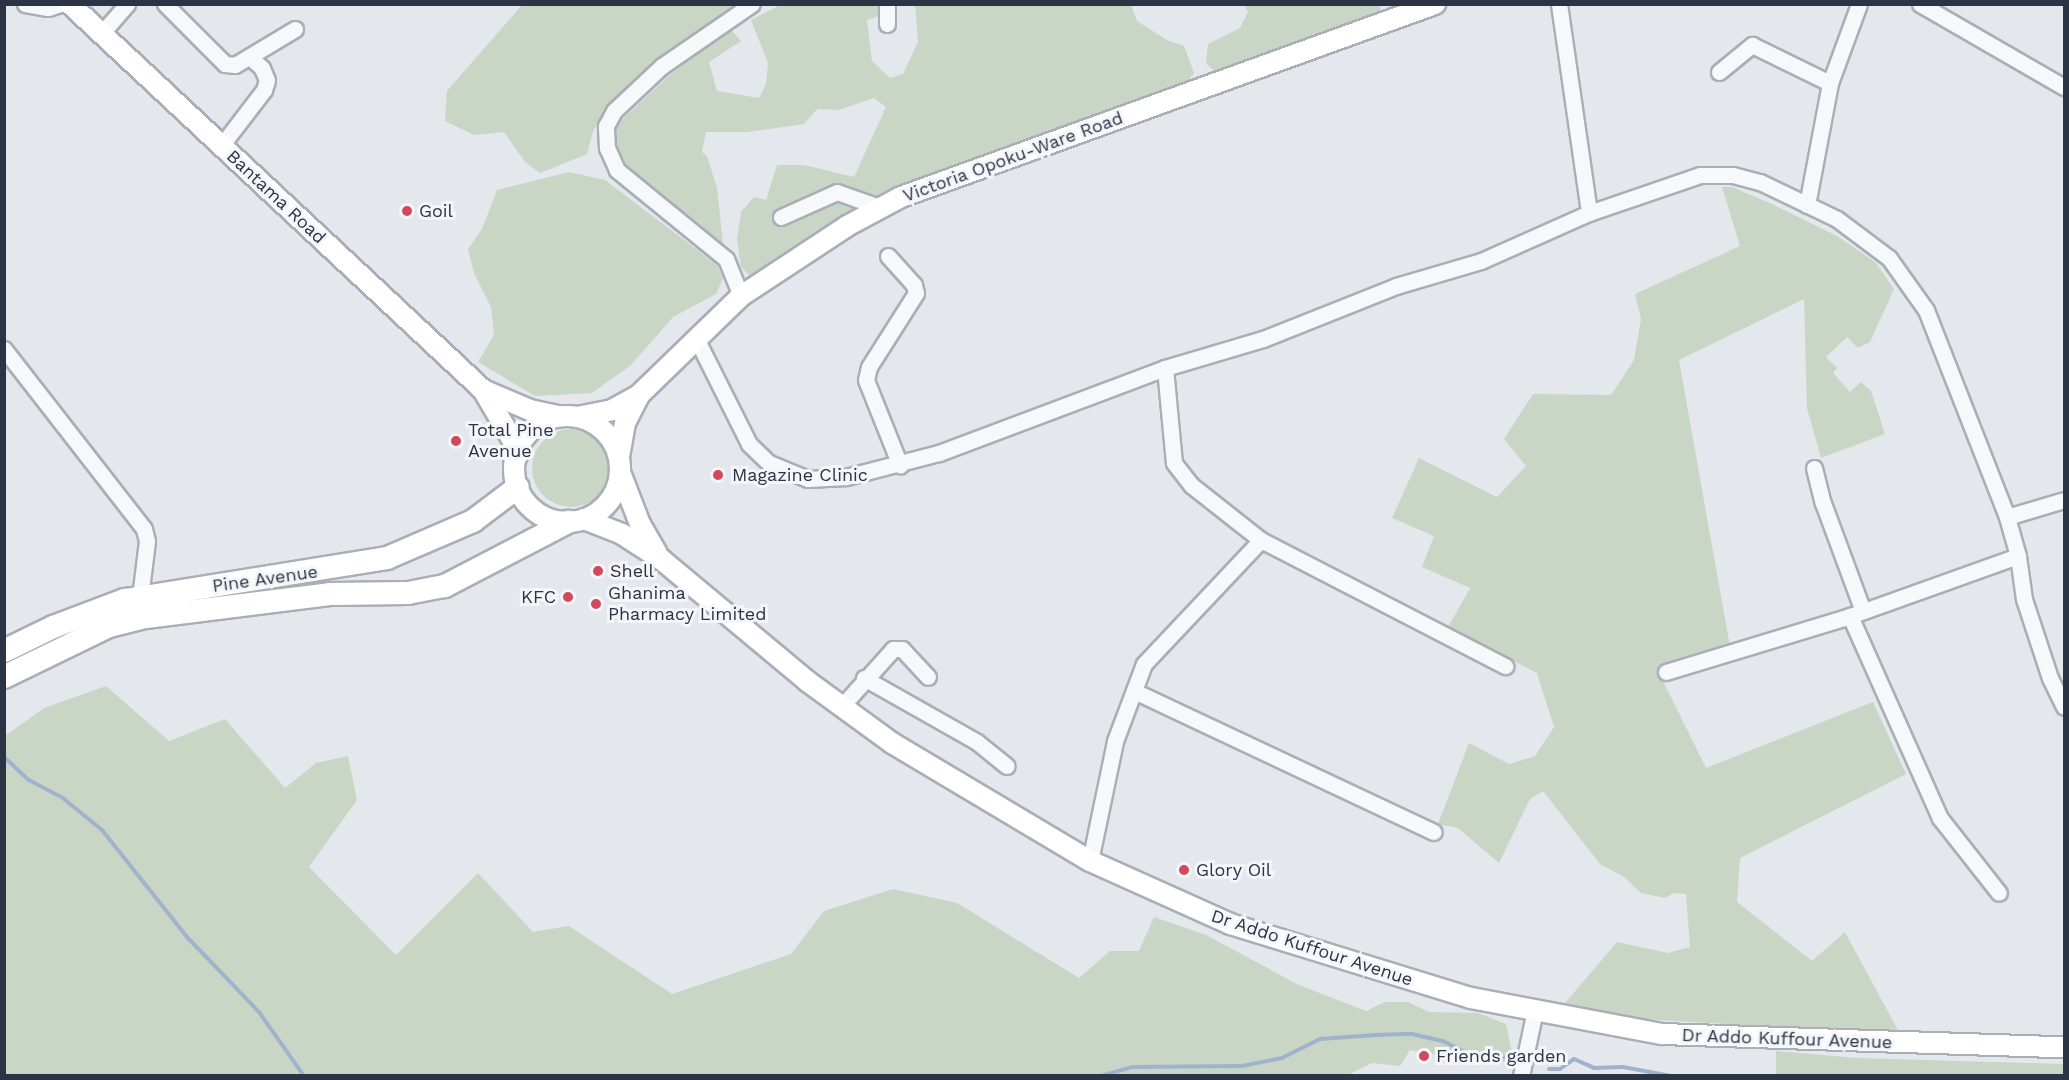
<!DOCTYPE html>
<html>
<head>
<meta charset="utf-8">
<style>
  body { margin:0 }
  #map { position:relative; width:2069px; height:1080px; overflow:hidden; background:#e4e7ec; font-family:"Work Sans",sans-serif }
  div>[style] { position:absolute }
  .green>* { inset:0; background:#c9d6c5 }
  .round { border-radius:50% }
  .stream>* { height:4px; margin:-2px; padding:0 2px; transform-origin:2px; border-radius:2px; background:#9fb4cc }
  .roads { filter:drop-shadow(2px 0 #a9aeb7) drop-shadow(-2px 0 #a9aeb7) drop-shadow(0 2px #a9aeb7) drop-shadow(0 -2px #a9aeb7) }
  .minor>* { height:15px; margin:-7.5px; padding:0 7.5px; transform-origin:7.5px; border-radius:7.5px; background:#f7f8fa }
  .secondary>* { height:20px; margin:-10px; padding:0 10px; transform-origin:10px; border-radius:10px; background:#fff }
  .secondary>.ring { margin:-10px; padding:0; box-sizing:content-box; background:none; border:20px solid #fff; border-radius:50% }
  .primary>* { height:22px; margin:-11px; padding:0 11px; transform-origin:11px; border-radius:11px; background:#fff }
  .dots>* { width:16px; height:16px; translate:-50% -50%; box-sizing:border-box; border:3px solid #f4f6f9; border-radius:50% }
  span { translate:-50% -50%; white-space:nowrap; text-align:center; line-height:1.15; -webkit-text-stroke:6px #f4f6f9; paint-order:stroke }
  .street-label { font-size:18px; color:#2b3445 }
  .poi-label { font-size:18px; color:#2b3445 }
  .left { translate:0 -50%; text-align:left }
  .right { translate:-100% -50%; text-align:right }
  .frame { position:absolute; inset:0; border:6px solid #2b3445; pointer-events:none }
</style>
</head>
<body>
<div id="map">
  <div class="green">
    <div style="clip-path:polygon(522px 5px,738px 5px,667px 54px,603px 115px,593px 131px,587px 154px,540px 173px,525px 162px,504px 132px,474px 135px,445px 121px,447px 91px)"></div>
    <div style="clip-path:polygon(780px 5px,883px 5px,883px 15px,867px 20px,872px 61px,890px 78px,903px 74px,918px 42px,915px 5px,1131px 5px,1137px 21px,1167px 40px,1184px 46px,1194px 73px,1188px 81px,865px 209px,753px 279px,741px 267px,737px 239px,741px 212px,754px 197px,766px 200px,777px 165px,804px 165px,854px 177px,886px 107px,874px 98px,839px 110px,817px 109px,804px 124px,748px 132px,706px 132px,702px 152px,707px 156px,717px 188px,724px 253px,620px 166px,611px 136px,617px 124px,672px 73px,731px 30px,741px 41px,709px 62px,717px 91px,759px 98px,766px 84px,768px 63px,751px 20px)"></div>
    <div style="clip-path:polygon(1244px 5px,1379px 5px,1382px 13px,1219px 76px,1206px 63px,1208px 44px,1240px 28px,1248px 12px)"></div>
    <div style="clip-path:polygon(569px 172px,605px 180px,717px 265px,723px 278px,716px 294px,673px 317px,631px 365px,592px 393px,535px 396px,478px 362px,494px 335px,491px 307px,474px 273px,468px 249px,482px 229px,497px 190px)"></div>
    <div style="clip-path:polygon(1722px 187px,1732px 187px,1772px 204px,1837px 236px,1875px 262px,1894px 289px,1870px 342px,1858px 348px,1847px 337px,1826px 357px,1837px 368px,1833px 373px,1850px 392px,1861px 382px,1871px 391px,1885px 434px,1821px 458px,1807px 408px,1804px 299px,1679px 360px,1732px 658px,1662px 679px,1706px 768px,1873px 702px,1906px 774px,1740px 858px,1737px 902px,1812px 961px,1845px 932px,1900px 1034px,1622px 1018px,1565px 1003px,1617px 942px,1668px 953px,1690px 947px,1686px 894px,1674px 893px,1665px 898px,1641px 893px,1624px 877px,1600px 864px,1543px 791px,1530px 799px,1499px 863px,1458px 828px,1438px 824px,1469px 743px,1509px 764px,1535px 756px,1554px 727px,1537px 673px,1448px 627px,1470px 588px,1422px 567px,1434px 536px,1392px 518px,1419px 458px,1497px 497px,1526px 466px,1504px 439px,1533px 394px,1611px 395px,1634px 360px,1641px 319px,1635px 294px,1740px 246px)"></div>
    <div class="round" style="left:532px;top:429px;width:78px;height:78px"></div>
    <div style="clip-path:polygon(106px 686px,169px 741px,225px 719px,285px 788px,316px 763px,348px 756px,357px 800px,309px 867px,396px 955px,478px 873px,533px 932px,569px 926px,672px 994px,791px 954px,824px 911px,893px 889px,957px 903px,1079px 978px,1110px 951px,1139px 951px,1154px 917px,1206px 935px,1299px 985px,1366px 1011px,1385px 1002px,1408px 1002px,1429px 1012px,1478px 1013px,1506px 1024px,1514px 1062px,1468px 1061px,1410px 1050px,1400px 1066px,1372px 1063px,1346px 1076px,5px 1075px,5px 736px,44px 708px)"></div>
    <div style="clip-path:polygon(1776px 1051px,1857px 1058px,2064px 1064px,2064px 1075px,1776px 1075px)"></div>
  </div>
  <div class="stream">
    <div style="left:4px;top:757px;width:34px;rotate:43deg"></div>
    <div style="left:29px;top:780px;width:40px;rotate:28deg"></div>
    <div style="left:64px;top:799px;width:49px;rotate:39.2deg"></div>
    <div style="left:102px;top:830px;width:137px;rotate:51.5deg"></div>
    <div style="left:187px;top:937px;width:104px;rotate:46.2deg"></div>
    <div style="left:259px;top:1012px;width:78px;rotate:54.9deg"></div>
    <div style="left:1549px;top:1069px;width:11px"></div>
    <div style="left:1560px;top:1069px;width:17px;rotate:-36deg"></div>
    <div style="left:1574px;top:1059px;width:22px;rotate:24deg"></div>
    <div style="left:1594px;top:1068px;width:29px;rotate:-2deg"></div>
    <div style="left:1623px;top:1067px;width:49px;rotate:10.6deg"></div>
    <div style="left:1101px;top:1076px;width:33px;rotate:-16deg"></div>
    <div style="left:1133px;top:1067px;width:109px;rotate:-0.5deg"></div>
    <div style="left:1242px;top:1066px;width:41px;rotate:-11.3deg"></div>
    <div style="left:1282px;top:1058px;width:42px;rotate:-26.6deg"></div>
    <div style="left:1320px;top:1039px;width:55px;rotate:-4.2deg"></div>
    <div style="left:1375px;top:1035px;width:37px;rotate:-2deg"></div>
    <div style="left:1412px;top:1034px;width:32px;rotate:13deg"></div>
    <div style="left:1443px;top:1041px;width:27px;rotate:27deg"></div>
    <div style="left:1467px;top:1053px;width:51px;rotate:5.6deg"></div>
  </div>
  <div class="roads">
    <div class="minor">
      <div style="left:25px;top:4px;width:23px;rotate:10deg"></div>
      <div style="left:48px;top:8px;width:13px;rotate:-18deg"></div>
      <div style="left:165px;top:4px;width:85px;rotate:45deg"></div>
      <div style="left:225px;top:64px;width:10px;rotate:6deg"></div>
      <div style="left:235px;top:65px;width:70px;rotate:-31deg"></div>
      <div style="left:1559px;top:4px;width:211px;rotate:81.8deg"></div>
      <div style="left:1920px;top:4px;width:166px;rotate:30deg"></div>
      <div style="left:887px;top:24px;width:20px;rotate:-90deg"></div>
      <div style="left:101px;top:34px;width:40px;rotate:-49deg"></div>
      <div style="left:1719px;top:72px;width:43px;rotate:-39.3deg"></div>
      <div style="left:1752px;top:45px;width:87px;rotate:26deg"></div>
      <div style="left:221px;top:146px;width:71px;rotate:-52.5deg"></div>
      <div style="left:264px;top:90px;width:10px;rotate:-73deg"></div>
      <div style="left:267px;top:80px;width:13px;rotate:-113deg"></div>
      <div style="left:262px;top:68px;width:15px;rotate:-138deg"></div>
      <div style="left:1807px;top:205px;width:124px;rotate:-79.3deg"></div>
      <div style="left:1830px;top:83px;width:84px;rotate:-69.8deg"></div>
      <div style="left:781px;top:217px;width:61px;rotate:-24.1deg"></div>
      <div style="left:837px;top:192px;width:48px;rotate:19.6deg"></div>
      <div style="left:888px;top:256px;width:39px;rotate:48deg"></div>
      <div style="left:914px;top:285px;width:8px;rotate:76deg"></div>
      <div style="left:916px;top:293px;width:88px;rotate:122.4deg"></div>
      <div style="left:869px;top:367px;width:13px;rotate:103deg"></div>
      <div style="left:866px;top:380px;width:92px;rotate:68.2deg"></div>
      <div style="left:741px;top:296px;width:40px;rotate:-112deg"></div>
      <div style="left:726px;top:259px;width:141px;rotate:-140.8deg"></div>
      <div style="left:617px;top:170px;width:24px;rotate:-114deg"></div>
      <div style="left:607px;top:148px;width:22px;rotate:-93deg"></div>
      <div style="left:606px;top:126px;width:17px;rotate:-62deg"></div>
      <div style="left:614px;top:111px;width:66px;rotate:-43.2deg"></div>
      <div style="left:662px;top:66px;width:109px;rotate:-34.6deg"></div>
      <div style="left:697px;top:340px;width:116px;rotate:63.4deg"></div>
      <div style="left:749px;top:444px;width:28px;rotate:44deg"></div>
      <div style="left:769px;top:463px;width:42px;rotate:22.3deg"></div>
      <div style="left:808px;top:479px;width:38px;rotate:-3deg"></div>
      <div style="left:846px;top:477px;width:96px;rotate:-14.5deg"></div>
      <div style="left:939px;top:453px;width:241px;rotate:-20.6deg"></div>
      <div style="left:1165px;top:368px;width:102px;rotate:-16.5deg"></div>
      <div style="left:1263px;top:339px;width:143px;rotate:-21.7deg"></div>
      <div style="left:1396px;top:286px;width:89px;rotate:-16.4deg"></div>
      <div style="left:1481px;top:261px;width:118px;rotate:-24deg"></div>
      <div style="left:1589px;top:213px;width:117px;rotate:-18.9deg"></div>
      <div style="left:1700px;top:175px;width:33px"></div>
      <div style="left:1733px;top:175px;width:28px;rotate:15deg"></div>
      <div style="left:1760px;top:182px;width:85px;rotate:25.7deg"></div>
      <div style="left:1837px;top:219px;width:65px;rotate:36.9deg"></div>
      <div style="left:1889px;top:258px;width:64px;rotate:54.6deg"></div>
      <div style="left:1926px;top:310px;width:222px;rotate:68.6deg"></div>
      <div style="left:2007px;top:517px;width:41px;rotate:74.2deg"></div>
      <div style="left:2018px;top:556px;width:43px;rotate:82.1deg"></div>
      <div style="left:2024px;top:599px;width:83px;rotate:71.8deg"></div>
      <div style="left:2050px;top:678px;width:32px;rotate:64deg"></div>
      <div style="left:4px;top:349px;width:228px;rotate:52.1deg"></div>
      <div style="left:144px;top:529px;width:12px;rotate:76deg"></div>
      <div style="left:147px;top:541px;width:56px;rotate:97.1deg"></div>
      <div style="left:1165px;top:368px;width:95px;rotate:84.6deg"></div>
      <div style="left:1174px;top:463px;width:28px;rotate:52deg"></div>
      <div style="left:1191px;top:485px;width:89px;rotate:38.2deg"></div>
      <div style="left:1261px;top:540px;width:275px;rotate:27.3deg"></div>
      <div style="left:1814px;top:468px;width:36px;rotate:76deg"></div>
      <div style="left:1823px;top:503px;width:115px;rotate:69.7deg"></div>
      <div style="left:2007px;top:517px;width:59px;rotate:-16.6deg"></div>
      <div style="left:1850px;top:616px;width:221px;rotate:66deg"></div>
      <div style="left:1940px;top:818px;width:95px;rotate:51.8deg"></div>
      <div style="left:1666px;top:672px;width:192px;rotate:-16.9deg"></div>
      <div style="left:1850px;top:616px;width:178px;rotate:-19.7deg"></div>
      <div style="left:864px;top:678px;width:130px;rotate:29.5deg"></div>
      <div style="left:977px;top:742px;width:38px;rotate:39deg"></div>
      <div style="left:1134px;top:691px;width:331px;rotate:25.2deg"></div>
      <div style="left:841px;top:707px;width:78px;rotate:-48.1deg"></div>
      <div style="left:893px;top:649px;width:9px"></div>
      <div style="left:902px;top:649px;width:38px;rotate:47deg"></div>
      <div style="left:1090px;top:861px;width:123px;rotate:-78.2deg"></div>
      <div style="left:1115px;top:741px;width:82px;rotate:-69.4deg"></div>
      <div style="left:1144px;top:664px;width:170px;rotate:-46.7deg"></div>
      <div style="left:1521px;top:1076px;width:67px;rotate:-78deg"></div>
    </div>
    <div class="secondary">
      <div style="left:70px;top:4px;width:565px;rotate:43.06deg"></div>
      <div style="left:483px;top:390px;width:57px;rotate:59.4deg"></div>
      <div style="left:512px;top:439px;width:18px;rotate:74deg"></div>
      <div style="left:483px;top:390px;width:51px;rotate:23.1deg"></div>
      <div style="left:530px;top:410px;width:30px;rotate:12deg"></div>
      <div class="ring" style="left:514px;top:416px;width:86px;height:86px"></div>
      <div style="left:577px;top:417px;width:36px;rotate:-11deg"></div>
      <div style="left:612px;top:410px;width:31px;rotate:-29deg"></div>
      <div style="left:639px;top:395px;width:142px;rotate:-44.1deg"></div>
      <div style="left:741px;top:296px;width:127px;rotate:-33.4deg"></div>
      <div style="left:847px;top:226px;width:61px;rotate:-28.2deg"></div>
      <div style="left:901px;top:197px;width:568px;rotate:-19.87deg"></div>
      <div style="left:619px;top:457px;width:35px;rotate:-80deg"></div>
      <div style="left:625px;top:423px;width:31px;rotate:-63deg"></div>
      <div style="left:620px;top:472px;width:56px;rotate:69deg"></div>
      <div style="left:640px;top:524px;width:34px;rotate:60deg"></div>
      <div style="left:584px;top:519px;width:41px;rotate:21.5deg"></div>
      <div style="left:622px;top:534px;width:48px;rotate:33deg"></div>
      <div style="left:662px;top:560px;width:189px;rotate:39.8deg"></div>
      <div style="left:807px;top:681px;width:105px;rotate:36.1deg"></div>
      <div style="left:892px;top:743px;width:230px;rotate:30.8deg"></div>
      <div style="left:1090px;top:861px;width:154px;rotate:24.2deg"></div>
      <div style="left:1230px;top:924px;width:252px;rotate:17.1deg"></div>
      <div style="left:1471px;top:998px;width:194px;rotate:10.7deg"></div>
      <div style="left:1662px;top:1034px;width:402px;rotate:1.9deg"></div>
    </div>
    <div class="primary">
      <div style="left:4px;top:651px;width:55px;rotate:-26.1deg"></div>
      <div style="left:53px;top:627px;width:77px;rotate:-20.6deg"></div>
      <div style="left:125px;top:600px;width:265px;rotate:-9.1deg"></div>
      <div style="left:387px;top:558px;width:94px;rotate:-23.3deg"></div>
      <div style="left:473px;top:521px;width:56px;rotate:-37.1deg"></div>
      <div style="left:4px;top:677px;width:117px;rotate:-25.9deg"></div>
      <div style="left:109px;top:626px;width:38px;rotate:-14deg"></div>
      <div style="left:146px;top:617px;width:185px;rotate:-7.1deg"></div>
      <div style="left:330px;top:594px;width:78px;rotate:-0.7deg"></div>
      <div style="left:408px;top:593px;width:38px;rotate:-11deg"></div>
      <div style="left:445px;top:586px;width:139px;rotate:-27.5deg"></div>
    </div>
  </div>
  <div class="dots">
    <div style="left:407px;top:211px;background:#d1495b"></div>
    <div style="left:456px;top:441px;background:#d1495b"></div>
    <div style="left:718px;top:475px;background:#d1495b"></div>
    <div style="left:598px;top:571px;background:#d1495b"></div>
    <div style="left:568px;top:597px;background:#d1495b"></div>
    <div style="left:596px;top:604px;background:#d1495b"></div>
    <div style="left:1184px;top:870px;background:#d1495b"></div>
    <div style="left:1424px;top:1056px;background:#d1495b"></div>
  </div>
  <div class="street-label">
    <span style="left:1013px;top:157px;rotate:-20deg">Victoria Opoku-Ware Road</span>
    <span style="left:276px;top:197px;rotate:43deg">Bantama Road</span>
    <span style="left:265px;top:579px;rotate:-8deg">Pine Avenue</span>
    <span style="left:1312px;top:948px;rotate:18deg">Dr Addo Kuffour Avenue</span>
    <span style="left:1787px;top:1039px;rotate:2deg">Dr Addo Kuffour Avenue</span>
  </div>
  <div class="poi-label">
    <span class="left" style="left:419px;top:211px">Goil</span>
    <span class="left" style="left:468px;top:441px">Total Pine<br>Avenue</span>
    <span class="left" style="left:732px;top:475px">Magazine Clinic</span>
    <span class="left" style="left:610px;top:571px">Shell</span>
    <span class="left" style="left:608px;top:604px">Ghanima<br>Pharmacy Limited</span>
    <span class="right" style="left:556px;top:597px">KFC</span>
    <span class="left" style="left:1196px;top:870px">Glory Oil</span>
    <span class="left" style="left:1436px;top:1056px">Friends garden</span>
  </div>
  <div class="frame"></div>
</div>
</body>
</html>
